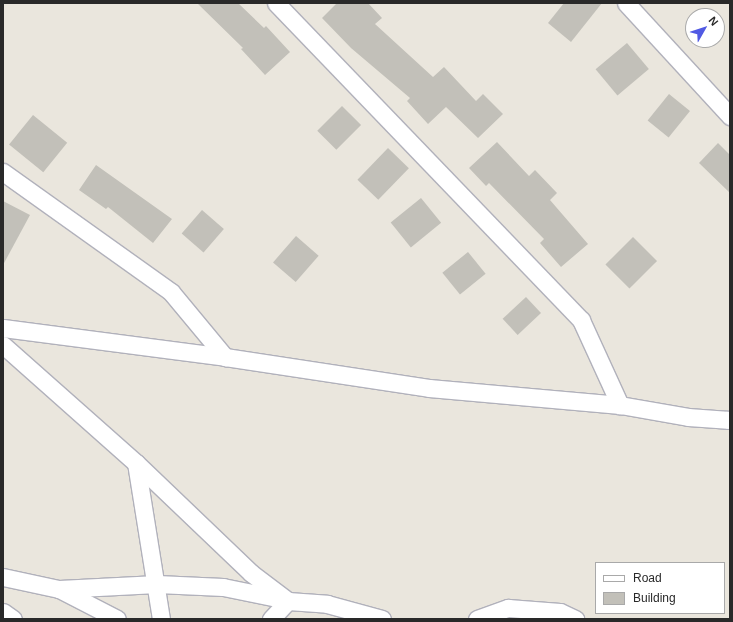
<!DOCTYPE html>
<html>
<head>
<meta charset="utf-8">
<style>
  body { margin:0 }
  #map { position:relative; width:733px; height:622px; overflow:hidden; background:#eae6dd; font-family:Helvetica,sans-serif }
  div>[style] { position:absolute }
  .building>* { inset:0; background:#c2c0b9; transform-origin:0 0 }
  .roads { filter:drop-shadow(1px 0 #b1b1bb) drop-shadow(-1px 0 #b1b1bb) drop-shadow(0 1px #b1b1bb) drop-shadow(0 -1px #b1b1bb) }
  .street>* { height:17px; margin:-8.5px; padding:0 8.5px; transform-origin:8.5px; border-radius:8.5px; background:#fff }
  span { translate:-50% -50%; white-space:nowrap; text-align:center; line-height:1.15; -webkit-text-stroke:4px #fff; paint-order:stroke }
  .frame { position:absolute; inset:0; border:4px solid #292929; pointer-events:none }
  .legend { position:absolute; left:595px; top:562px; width:130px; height:52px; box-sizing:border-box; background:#fff; border:1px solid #a9a9a9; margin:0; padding:5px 7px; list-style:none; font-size:12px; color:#292929 }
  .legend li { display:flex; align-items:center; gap:8px; height:20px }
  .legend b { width:20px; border:1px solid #a9a9a9 }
  .north { position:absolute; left:685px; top:8px; width:40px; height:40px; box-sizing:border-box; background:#fff; border:1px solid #a9a9a9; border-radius:50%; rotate:51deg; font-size:11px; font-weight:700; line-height:16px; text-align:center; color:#292929 }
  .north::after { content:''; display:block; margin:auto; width:14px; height:18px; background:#515ae3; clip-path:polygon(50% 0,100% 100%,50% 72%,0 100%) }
</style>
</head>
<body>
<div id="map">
  <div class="building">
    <div style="clip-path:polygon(197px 3px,238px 3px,264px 28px,266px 26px,290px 52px,265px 75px,241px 49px,243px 48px)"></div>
    <div style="clip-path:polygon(337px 3px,368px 3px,382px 18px,375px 24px,433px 77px,444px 67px,476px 101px,483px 94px,503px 114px,478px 138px,446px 107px,428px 124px,407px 101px,410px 98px,351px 48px,322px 18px)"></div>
    <div style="clip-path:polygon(564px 3px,602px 3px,571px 42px,548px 23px)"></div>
    <div style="left:627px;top:43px;width:34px;height:41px;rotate:50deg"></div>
    <div style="left:669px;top:94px;width:27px;height:34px;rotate:39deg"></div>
    <div style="left:342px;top:106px;width:27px;height:35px;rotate:45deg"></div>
    <div style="left:33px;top:115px;width:44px;height:38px;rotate:39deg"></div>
    <div style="clip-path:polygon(497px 142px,529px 176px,535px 170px,557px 193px,550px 200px,588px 244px,561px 267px,540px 243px,544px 239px,489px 183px,486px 186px,469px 168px)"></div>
    <div style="clip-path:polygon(718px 143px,730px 155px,730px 193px,699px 163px)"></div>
    <div style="left:388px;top:148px;width:29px;height:44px;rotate:44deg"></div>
    <div style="clip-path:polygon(96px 165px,172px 219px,153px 243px,108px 207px,106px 209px,79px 190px)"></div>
    <div style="left:421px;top:198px;width:32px;height:39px;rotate:51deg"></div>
    <div style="clip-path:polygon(3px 201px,30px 215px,3px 265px)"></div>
    <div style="left:202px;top:210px;width:29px;height:31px;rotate:41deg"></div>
    <div style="left:296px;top:236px;width:30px;height:35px;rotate:41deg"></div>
    <div style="left:633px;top:237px;width:34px;height:39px;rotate:45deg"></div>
    <div style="left:468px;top:252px;width:28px;height:33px;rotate:51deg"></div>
    <div style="left:526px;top:297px;width:22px;height:32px;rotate:47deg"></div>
  </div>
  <div class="roads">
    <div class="street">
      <div style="left:276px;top:3px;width:440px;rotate:46.1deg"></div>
      <div style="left:581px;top:320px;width:94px;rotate:65.4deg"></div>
      <div style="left:626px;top:3px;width:154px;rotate:47.4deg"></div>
      <div style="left:3px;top:172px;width:206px;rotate:35.5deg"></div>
      <div style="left:171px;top:292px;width:85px;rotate:50.3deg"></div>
      <div style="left:3px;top:328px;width:224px;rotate:7.4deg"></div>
      <div style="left:225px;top:357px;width:206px;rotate:8.6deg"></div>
      <div style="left:429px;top:388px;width:192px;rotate:5.1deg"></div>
      <div style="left:620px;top:405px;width:69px;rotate:10deg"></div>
      <div style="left:688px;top:417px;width:42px;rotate:4.1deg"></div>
      <div style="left:3px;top:345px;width:178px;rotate:41.6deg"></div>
      <div style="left:136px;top:463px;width:159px;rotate:43.7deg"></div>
      <div style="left:251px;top:573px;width:46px;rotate:37.1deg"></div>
      <div style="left:136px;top:463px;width:158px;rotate:80.9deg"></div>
      <div style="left:3px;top:577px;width:57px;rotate:12.1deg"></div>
      <div style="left:59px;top:589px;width:65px;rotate:27.3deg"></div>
      <div style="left:59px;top:589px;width:98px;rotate:-2.9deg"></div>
      <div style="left:157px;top:584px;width:66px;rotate:2.6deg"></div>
      <div style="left:223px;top:587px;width:55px;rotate:11.5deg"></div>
      <div style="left:3px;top:612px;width:12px;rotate:35deg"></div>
      <div style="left:271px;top:619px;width:25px;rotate:-47deg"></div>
      <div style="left:288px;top:601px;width:39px;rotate:4deg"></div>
      <div style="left:327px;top:604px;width:57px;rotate:15.3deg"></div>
      <div style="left:477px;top:619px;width:33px;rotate:-20deg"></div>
      <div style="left:508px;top:608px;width:52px;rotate:4.4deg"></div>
      <div style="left:560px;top:612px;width:17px;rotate:25deg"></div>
    </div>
  </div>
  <div class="frame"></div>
  <ul class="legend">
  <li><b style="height:5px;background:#fff"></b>Road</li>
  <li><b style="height:11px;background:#c2c0b9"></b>Building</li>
  </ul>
  <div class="north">N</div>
</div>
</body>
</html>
